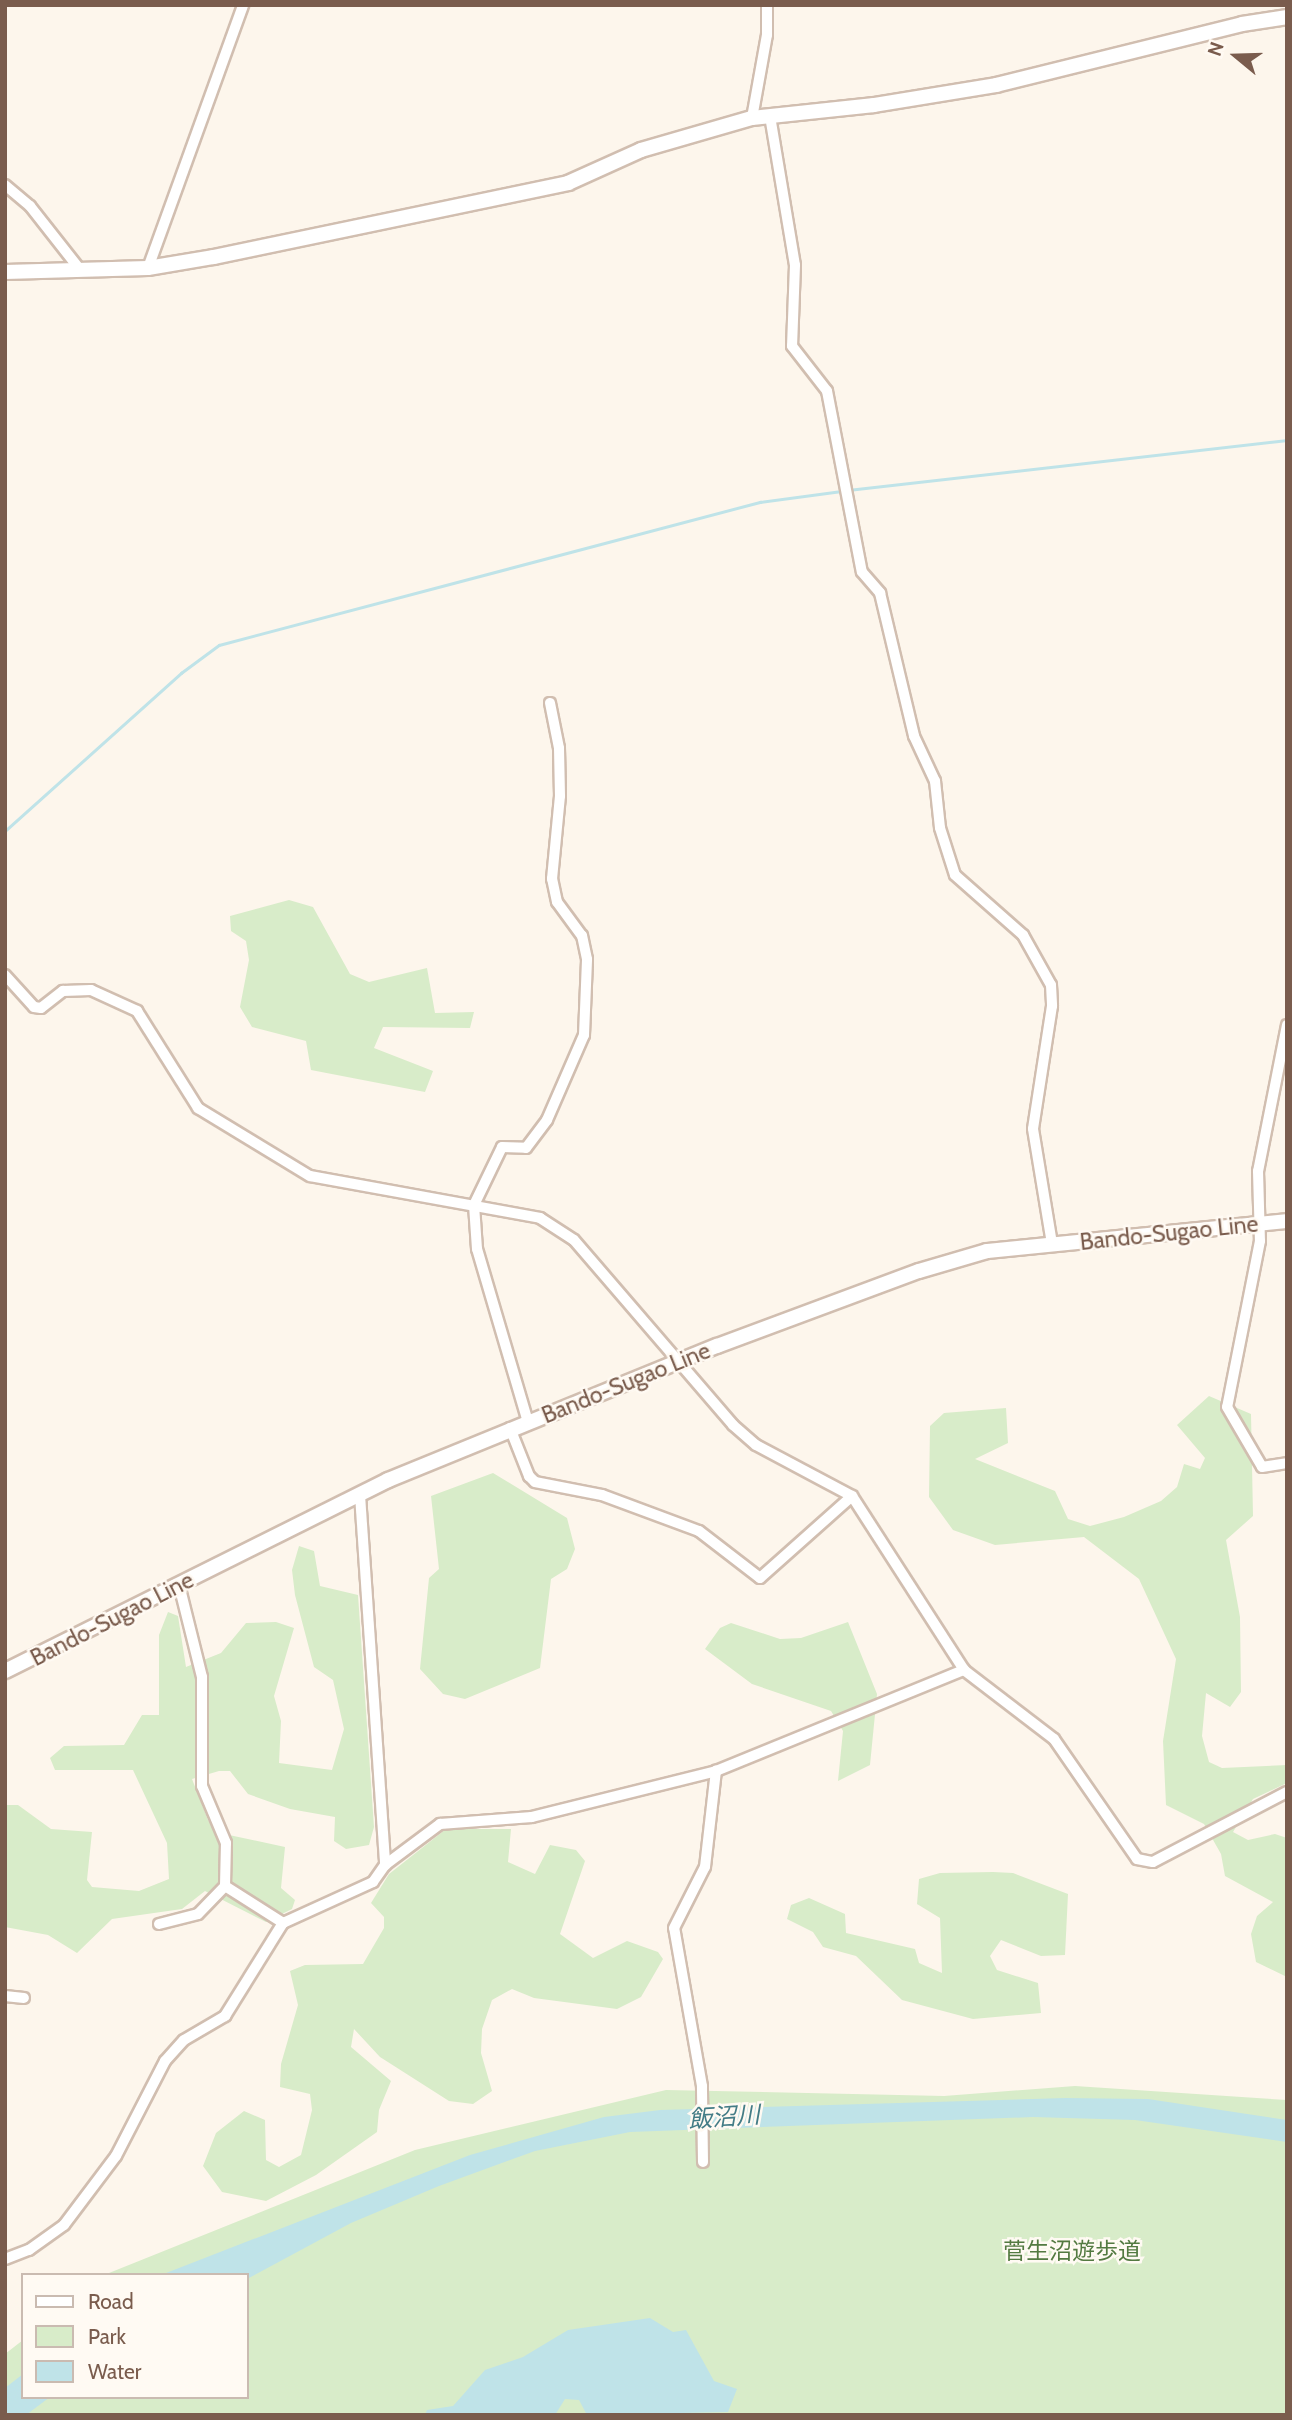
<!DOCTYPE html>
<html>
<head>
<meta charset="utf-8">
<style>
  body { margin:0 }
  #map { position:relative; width:1292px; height:2420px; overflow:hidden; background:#fdf6ec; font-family:Cabin,"Noto Sans JP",sans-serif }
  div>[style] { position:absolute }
  .green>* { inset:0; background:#d8ecc9 }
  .water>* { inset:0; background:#bfe3e8 }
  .stream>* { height:2.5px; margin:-1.25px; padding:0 1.25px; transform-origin:1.25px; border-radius:1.25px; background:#bfe3e8 }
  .roads { filter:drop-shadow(2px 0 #d1beb0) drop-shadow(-2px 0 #d1beb0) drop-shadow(0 2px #d1beb0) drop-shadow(0 -2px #d1beb0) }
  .street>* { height:10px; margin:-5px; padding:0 5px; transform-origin:5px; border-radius:5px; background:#fff }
  .secondary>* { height:14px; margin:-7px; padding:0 7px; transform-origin:7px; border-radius:7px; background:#fff }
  span { translate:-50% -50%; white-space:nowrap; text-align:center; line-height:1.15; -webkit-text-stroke:5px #fffaf3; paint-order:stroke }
  .street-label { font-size:23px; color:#7a5c4d }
  .park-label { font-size:23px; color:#537a41 }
  .water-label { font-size:24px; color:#437c86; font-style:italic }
  .frame { position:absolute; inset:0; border:7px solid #7a5c4d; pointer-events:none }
  .legend { position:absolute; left:21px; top:2273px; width:228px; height:126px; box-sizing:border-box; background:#fffaf3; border:2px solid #cabbb1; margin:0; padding:9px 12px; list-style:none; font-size:21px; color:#7a5c4d }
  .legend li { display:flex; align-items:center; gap:14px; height:35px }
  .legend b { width:35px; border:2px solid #cabbb1 }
  .north { position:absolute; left:1201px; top:21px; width:70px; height:70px; -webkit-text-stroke:5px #fffaf3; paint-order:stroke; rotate:289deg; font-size:19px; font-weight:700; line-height:28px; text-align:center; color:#7a5c4d }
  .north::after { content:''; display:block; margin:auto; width:24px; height:32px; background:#7a5c4d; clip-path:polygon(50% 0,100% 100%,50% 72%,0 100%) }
</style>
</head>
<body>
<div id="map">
  <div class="green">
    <div style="clip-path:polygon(289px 900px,313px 907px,350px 974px,369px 982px,427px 968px,435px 1013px,474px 1012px,470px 1028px,383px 1027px,374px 1048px,433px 1071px,425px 1092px,311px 1070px,306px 1041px,252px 1027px,240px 1007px,249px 960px,246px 941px,231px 931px,230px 916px)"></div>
    <div style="clip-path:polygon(1209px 1396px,1251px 1414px,1253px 1516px,1226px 1540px,1240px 1617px,1241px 1692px,1230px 1707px,1206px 1693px,1202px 1736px,1209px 1762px,1222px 1768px,1287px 1765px,1287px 1783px,1253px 1799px,1233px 1832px,1248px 1840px,1275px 1834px,1287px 1838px,1287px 1977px,1256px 1962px,1251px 1934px,1257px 1916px,1273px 1902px,1225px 1876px,1221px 1854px,1204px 1824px,1166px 1805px,1163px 1741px,1176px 1659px,1139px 1579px,1084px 1537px,995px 1545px,953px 1530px,929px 1497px,930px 1426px,944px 1413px,1006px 1408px,1008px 1443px,975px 1459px,1055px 1491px,1068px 1519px,1090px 1526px,1124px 1517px,1161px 1501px,1177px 1487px,1184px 1464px,1200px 1469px,1205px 1458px,1177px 1425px)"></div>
    <div style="clip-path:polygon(493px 1473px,567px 1518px,575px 1549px,567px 1569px,551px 1579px,540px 1668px,465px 1699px,443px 1694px,420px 1669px,429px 1578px,439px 1569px,431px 1496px)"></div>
    <div style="clip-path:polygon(299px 1546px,314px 1551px,320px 1586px,358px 1595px,374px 1827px,369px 1845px,346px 1849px,334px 1841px,335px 1817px,290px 1809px,248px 1794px,230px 1771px,219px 1771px,192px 1779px,208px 1820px,215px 1832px,285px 1847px,281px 1888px,295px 1900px,292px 1909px,266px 1922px,205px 1891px,182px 1909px,112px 1919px,77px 1953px,48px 1935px,5px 1927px,5px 1805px,18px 1805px,51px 1829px,92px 1832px,87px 1880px,92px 1887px,139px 1891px,169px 1879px,167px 1843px,133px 1770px,55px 1770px,50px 1758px,64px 1746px,124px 1745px,142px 1715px,159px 1715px,159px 1635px,168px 1612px,178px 1616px,186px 1667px,221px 1653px,246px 1623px,276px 1622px,294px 1628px,274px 1696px,281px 1721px,279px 1763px,332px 1770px,344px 1729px,333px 1680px,314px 1667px,295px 1595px,292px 1570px)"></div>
    <div style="clip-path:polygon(848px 1622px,877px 1694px,870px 1765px,838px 1781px,843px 1731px,831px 1711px,752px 1684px,705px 1649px,720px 1628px,731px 1623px,780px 1639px,801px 1638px)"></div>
    <div style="clip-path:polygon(446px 1829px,511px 1829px,508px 1862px,535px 1874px,550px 1845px,576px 1850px,585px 1861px,560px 1934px,593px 1958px,627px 1941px,658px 1952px,663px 1959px,641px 1997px,617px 2009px,534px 1998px,512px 1989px,492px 2000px,482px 2029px,481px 2053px,492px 2091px,473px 2104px,449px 2101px,380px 2057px,354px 2029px,351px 2047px,391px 2081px,379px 2110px,377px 2132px,316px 2175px,266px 2201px,222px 2192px,203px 2166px,216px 2133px,244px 2111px,265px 2120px,266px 2160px,279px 2167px,301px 2155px,312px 2110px,310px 2094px,280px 2087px,281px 2064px,298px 2005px,290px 1971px,305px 1965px,363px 1964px,384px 1928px,384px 1917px,371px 1903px,389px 1874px)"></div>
    <div style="clip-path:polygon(993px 1872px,1013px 1873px,1068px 1894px,1065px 1955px,1041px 1956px,1001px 1940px,990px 1956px,997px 1970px,1038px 1983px,1041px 2013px,973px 2019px,902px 2000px,856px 1956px,823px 1947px,813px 1932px,787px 1919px,791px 1905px,809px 1898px,845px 1914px,846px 1933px,915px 1949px,919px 1963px,942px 1973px,940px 1918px,917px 1904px,919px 1879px,940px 1873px)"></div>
    <div style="clip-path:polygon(1075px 2086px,1287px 2100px,1287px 2415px,5px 2415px,5px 2354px,23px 2340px,23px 2397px,247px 2397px,247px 2275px,104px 2275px,415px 2150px,666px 2090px,944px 2096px)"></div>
  </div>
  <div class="water">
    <div style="clip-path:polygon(1065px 2098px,1148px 2099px,1287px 2120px,1287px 2142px,1135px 2120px,1033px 2117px,630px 2132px,535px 2151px,439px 2186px,351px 2223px,247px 2279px,247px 2275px,161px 2275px,470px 2155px,604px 2117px,660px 2110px)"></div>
    <div style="clip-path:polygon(650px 2318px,673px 2332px,686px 2330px,714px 2381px,737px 2389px,728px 2412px,587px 2415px,579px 2400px,565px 2399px,555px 2415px,425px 2415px,427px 2410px,453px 2406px,485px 2370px,523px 2357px,568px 2330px)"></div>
    <div style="clip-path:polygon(23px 2374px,23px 2397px,50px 2397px,26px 2415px,5px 2415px,5px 2388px)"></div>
  </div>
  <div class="stream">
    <div style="left:848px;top:490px;width:442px;rotate:-6.5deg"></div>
    <div style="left:5px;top:831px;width:237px;rotate:-41.9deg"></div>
    <div style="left:181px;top:673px;width:47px;rotate:-36.4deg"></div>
    <div style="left:219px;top:645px;width:560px;rotate:-14.81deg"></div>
    <div style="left:760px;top:502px;width:82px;rotate:-7.7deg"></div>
  </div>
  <div class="roads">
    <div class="street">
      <div style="left:770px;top:116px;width:151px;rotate:80.5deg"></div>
      <div style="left:795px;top:265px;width:81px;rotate:92.1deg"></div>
      <div style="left:792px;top:346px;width:57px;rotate:52.1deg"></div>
      <div style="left:827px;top:391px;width:184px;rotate:79.1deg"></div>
      <div style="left:862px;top:572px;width:28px;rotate:49deg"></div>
      <div style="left:880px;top:593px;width:147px;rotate:76.6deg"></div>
      <div style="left:914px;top:736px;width:50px;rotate:65deg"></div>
      <div style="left:935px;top:781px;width:47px;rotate:83.9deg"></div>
      <div style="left:940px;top:828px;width:49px;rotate:72.3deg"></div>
      <div style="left:955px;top:875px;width:91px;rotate:41.4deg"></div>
      <div style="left:1023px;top:935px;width:57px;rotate:60.8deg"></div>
      <div style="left:1051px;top:985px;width:21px;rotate:87deg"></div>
      <div style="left:1052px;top:1006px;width:124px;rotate:98.8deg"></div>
      <div style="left:1033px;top:1129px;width:117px;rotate:80.6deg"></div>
      <div style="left:752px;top:118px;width:84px;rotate:-79.8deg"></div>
      <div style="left:767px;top:35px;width:30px;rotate:-90deg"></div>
      <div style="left:5px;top:185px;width:33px;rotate:40deg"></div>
      <div style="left:30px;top:206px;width:78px;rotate:51.8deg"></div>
      <div style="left:148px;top:268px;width:280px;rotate:-70.1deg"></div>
      <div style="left:5px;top:975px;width:43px;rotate:47.8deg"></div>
      <div style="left:34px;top:1007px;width:7px;rotate:8deg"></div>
      <div style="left:41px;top:1008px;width:28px;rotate:-38deg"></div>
      <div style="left:63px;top:991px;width:28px;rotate:-2deg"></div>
      <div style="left:91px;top:990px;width:51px;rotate:24.5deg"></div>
      <div style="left:137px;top:1011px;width:115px;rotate:57.8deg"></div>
      <div style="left:198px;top:1108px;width:131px;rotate:31.3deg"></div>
      <div style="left:310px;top:1176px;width:234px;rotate:10.3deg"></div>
      <div style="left:540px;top:1218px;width:40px;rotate:32.9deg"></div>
      <div style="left:574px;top:1240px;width:244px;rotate:49.3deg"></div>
      <div style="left:733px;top:1425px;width:30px;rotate:41deg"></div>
      <div style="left:756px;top:1445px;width:109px;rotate:28deg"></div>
      <div style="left:852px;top:1496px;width:207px;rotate:57.2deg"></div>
      <div style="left:964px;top:1670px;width:113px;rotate:37.5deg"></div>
      <div style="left:1054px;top:1739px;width:146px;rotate:55.3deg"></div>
      <div style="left:1137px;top:1859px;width:16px;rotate:11deg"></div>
      <div style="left:1153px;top:1862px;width:151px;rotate:-27.6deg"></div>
      <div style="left:1287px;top:1025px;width:149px;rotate:101.2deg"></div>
      <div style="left:1258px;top:1171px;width:70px;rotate:88.4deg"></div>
      <div style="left:1260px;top:1241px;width:169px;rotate:101.2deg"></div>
      <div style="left:1227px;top:1407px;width:69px;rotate:59.7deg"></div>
      <div style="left:1262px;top:1467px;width:25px;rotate:-9deg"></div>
      <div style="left:528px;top:1422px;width:180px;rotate:-106.4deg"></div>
      <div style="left:477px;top:1249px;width:44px;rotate:-93.9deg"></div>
      <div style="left:474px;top:1205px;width:64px;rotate:-64.2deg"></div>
      <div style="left:502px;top:1147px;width:24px;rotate:2deg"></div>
      <div style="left:526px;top:1148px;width:35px;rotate:-53deg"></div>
      <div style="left:547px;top:1120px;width:93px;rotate:-66.5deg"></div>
      <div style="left:584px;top:1035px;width:76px;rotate:-87.7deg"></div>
      <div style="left:587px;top:959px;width:24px;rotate:-102deg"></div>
      <div style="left:582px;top:936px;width:42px;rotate:-126.3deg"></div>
      <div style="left:557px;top:902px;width:24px;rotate:-102deg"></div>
      <div style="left:552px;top:879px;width:83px;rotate:-84.5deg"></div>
      <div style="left:560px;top:796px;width:48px;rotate:-91.2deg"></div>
      <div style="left:559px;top:748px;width:46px;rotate:-101.3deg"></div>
      <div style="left:510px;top:1428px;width:52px;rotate:68.4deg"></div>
      <div style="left:529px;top:1476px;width:8px;rotate:45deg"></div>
      <div style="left:535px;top:1482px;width:68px;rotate:11deg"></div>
      <div style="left:602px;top:1495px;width:103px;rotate:20.4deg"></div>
      <div style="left:699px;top:1531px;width:77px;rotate:37.6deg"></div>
      <div style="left:760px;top:1578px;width:123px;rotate:-41.7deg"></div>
      <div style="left:360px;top:1495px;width:371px;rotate:86.1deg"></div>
      <div style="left:225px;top:1886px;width:69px;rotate:32.5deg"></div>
      <div style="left:159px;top:1924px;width:40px;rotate:-14.4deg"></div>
      <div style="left:198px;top:1914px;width:39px;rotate:-46deg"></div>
      <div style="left:225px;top:1886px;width:43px;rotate:-88.7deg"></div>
      <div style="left:226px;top:1843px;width:62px;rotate:-112.8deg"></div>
      <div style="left:202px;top:1786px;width:109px;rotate:-90deg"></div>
      <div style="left:202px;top:1677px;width:95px;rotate:-104deg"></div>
      <div style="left:5px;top:1996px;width:19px;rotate:6deg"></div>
      <div style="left:703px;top:2162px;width:76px;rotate:-90.8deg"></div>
      <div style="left:702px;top:2086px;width:160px;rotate:-100deg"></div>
      <div style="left:674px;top:1928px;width:68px;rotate:-63.1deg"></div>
      <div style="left:705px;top:1867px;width:97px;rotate:-83.5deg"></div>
      <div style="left:5px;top:2259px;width:26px;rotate:-21deg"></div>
      <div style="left:29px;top:2250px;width:43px;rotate:-35.5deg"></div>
      <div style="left:64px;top:2225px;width:86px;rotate:-53deg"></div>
      <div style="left:116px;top:2156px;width:107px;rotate:-62.7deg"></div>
      <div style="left:165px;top:2061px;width:28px;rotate:-48deg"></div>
      <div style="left:184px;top:2040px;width:48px;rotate:-30.3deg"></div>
      <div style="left:225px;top:2016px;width:110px;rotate:-58.1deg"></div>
      <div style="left:283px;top:1923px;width:99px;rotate:-24.5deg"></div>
      <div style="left:373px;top:1882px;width:21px;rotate:-55deg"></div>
      <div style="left:385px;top:1865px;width:69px;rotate:-36.7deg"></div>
      <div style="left:440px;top:1824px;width:92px;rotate:-4.4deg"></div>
      <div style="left:532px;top:1817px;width:190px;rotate:-14deg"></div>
      <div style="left:716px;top:1771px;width:268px;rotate:-22.2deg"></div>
    </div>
    <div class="secondary">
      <div style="left:5px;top:272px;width:143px;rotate:-1.6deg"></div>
      <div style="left:148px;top:268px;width:67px;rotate:-9.5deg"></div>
      <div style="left:214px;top:257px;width:362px;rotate:-11.8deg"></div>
      <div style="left:568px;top:183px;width:80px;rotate:-24.3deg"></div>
      <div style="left:641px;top:150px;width:116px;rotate:-16.1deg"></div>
      <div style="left:752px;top:118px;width:123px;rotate:-6.1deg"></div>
      <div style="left:874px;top:105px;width:124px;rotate:-9.3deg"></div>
      <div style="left:996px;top:85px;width:253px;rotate:-13.9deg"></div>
      <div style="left:1242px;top:24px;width:46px;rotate:-8.8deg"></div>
      <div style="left:5px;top:1671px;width:428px;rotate:-26.5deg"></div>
      <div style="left:388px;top:1480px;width:355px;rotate:-22.2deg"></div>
      <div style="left:717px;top:1346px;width:215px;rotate:-20.4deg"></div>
      <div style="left:919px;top:1271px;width:71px;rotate:-16.4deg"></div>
      <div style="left:987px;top:1251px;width:301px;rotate:-5.7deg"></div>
    </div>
  </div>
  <div class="street-label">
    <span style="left:1169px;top:1233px;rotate:-6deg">Bando-Sugao Line</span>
    <span style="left:626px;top:1383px;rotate:-22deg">Bando-Sugao Line</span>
    <span style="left:112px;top:1619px;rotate:-27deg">Bando-Sugao Line</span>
  </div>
  <div class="park-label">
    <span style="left:1072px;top:2251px">菅生沼遊歩道</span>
  </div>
  <div class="water-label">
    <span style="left:724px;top:2117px;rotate:-4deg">飯沼川</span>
  </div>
  <div class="frame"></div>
  <ul class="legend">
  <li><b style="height:9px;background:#fff"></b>Road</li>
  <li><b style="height:19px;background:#d8ecc9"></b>Park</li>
  <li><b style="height:19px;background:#bfe3e8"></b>Water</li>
  </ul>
  <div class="north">N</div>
</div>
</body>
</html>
